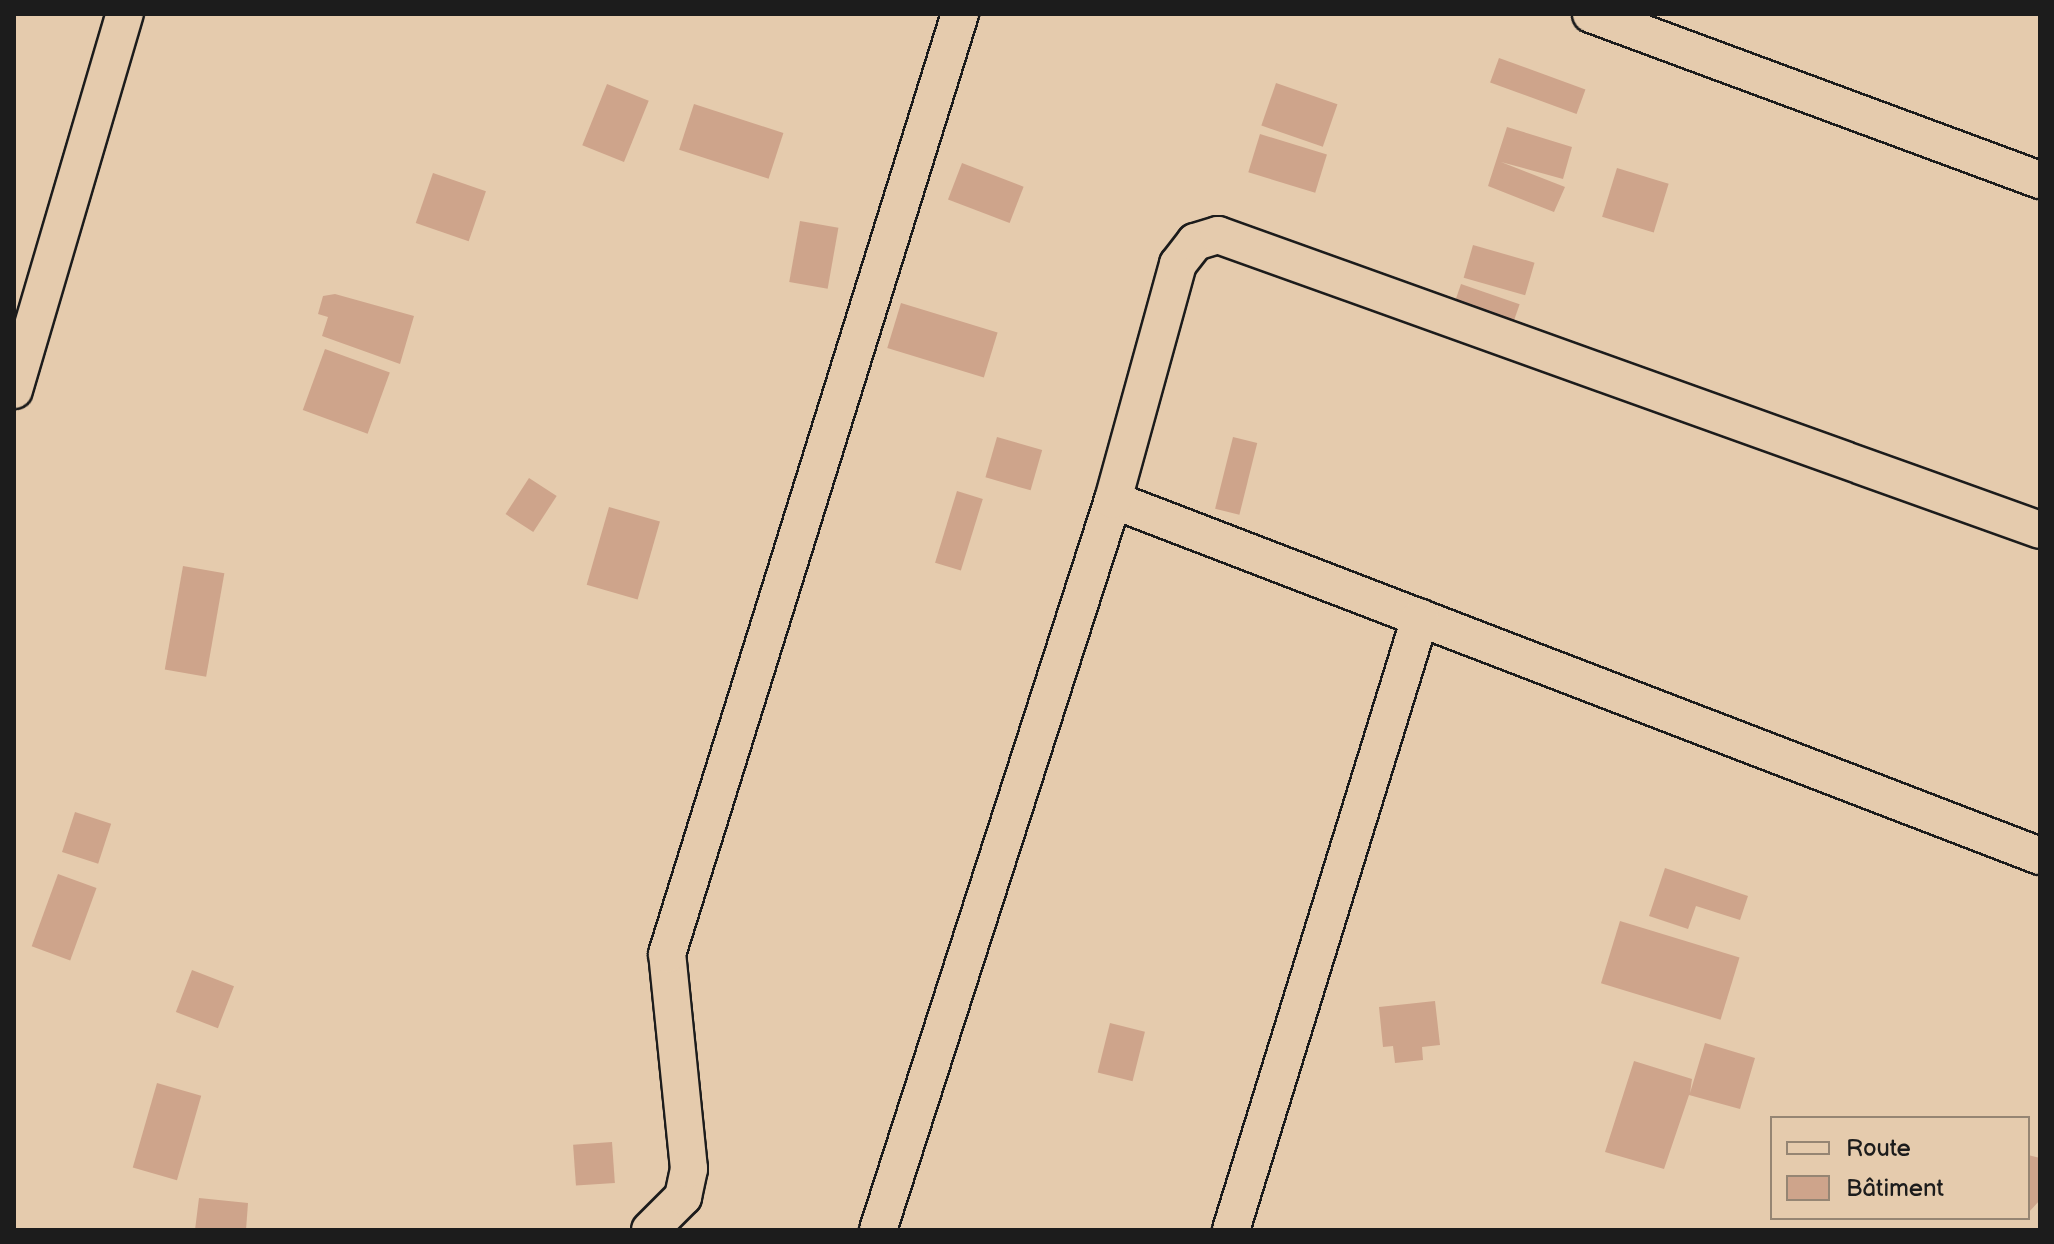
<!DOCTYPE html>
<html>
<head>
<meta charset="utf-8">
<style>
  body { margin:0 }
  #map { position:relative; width:2054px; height:1244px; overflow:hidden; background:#e5cbad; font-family:"Balsamiq Sans",sans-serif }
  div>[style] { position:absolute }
  .building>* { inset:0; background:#cea48b; transform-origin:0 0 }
  .roads { filter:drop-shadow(2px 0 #1c1c1c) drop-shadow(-2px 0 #1c1c1c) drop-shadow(0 2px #1c1c1c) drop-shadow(0 -2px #1c1c1c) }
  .minor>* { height:36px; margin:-18px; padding:0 18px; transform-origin:18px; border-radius:18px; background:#e5cbad }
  span { translate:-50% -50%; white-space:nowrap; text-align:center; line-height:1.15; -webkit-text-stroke:6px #e5cbad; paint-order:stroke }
  .frame { position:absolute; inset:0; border:16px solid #1c1c1c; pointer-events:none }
  .legend { position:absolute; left:1770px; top:1116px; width:260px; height:104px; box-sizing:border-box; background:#e5cbad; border:2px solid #958573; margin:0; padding:10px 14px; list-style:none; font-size:24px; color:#1c1c1c }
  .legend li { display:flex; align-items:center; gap:16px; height:40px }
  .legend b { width:40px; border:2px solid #958573 }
</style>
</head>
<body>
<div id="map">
  <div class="building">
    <div style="left:1499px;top:58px;width:92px;height:26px;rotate:20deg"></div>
    <div style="left:1276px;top:83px;width:65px;height:45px;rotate:19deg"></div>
    <div style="left:607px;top:84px;width:45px;height:66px;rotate:22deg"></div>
    <div style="left:694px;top:104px;width:94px;height:48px;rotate:18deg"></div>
    <div style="clip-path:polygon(1507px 127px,1572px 147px,1563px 179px,1501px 162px,1565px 187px,1554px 212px,1488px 186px)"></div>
    <div style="left:1260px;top:134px;width:70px;height:40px;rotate:17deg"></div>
    <div style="left:962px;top:163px;width:66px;height:39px;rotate:21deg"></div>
    <div style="left:1617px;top:168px;width:54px;height:51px;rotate:17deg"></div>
    <div style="left:433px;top:173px;width:56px;height:53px;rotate:19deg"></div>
    <div style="left:800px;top:221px;width:39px;height:62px;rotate:10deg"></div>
    <div style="left:1473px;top:245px;width:64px;height:34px;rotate:16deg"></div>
    <div style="left:1461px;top:284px;width:62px;height:25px;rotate:19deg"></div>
    <div style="clip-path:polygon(335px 294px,414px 316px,400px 364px,322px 336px,328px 317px,318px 314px,323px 296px)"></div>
    <div style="left:901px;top:303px;width:101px;height:47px;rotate:17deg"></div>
    <div style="left:325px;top:349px;width:69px;height:65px;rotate:20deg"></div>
    <div style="left:997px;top:437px;width:47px;height:42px;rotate:16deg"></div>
    <div style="left:1233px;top:437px;width:25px;height:74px;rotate:14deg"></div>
    <div style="left:529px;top:478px;width:33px;height:43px;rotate:33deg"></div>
    <div style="left:957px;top:491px;width:27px;height:75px;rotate:17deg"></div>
    <div style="left:609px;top:507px;width:53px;height:81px;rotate:16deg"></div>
    <div style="left:183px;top:566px;width:42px;height:105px;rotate:10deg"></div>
    <div style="left:75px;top:812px;width:38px;height:42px;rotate:18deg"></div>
    <div style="clip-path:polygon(1665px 868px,1748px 896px,1740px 920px,1696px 906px,1688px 929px,1649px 916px)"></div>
    <div style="left:58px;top:874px;width:41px;height:77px;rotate:20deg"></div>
    <div style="left:1620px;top:921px;width:125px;height:65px;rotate:17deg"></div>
    <div style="left:192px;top:970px;width:45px;height:45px;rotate:21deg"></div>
    <div style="clip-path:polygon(1435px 1001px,1440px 1045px,1422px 1047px,1423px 1060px,1395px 1063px,1393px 1046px,1383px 1047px,1379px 1007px)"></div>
    <div style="left:1110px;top:1023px;width:36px;height:51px;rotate:14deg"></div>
    <div style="clip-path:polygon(1705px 1043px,1755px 1058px,1740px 1109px,1689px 1095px,1664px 1169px,1605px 1152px,1634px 1061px,1692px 1079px,1690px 1093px)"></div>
    <div style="left:157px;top:1083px;width:46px;height:88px;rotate:16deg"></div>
    <div style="left:612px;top:1142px;width:41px;height:39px;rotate:86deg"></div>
    <div style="clip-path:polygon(2028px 1155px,2040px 1158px,2040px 1200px,2028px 1213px)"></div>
    <div style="clip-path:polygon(199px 1198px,248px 1203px,246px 1230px,195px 1230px)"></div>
  </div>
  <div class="roads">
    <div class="minor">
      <div style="left:1591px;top:14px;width:479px;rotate:20.3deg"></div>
      <div style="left:14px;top:390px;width:392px;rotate:-73.6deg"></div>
      <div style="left:1113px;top:500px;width:993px;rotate:21.01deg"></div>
      <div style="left:650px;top:1230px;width:47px;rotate:-45deg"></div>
      <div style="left:683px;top:1197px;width:29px;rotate:-78deg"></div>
      <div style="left:689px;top:1169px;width:216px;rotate:-95.8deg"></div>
      <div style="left:667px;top:954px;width:985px;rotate:-72.69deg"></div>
      <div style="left:878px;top:1230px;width:767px;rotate:-72.16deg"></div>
      <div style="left:1113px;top:500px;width:245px;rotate:-74.6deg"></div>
      <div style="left:1178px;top:264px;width:28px;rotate:-52deg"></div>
      <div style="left:1195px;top:242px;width:24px;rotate:-17deg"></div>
      <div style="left:1218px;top:235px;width:873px;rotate:19.74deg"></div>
      <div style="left:1231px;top:1230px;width:641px;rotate:-72.84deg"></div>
    </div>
  </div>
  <div class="frame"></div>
  <ul class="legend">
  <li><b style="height:10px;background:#e5cbad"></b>Route</li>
  <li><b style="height:22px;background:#cea48b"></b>Bâtiment</li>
  </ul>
</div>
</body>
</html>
